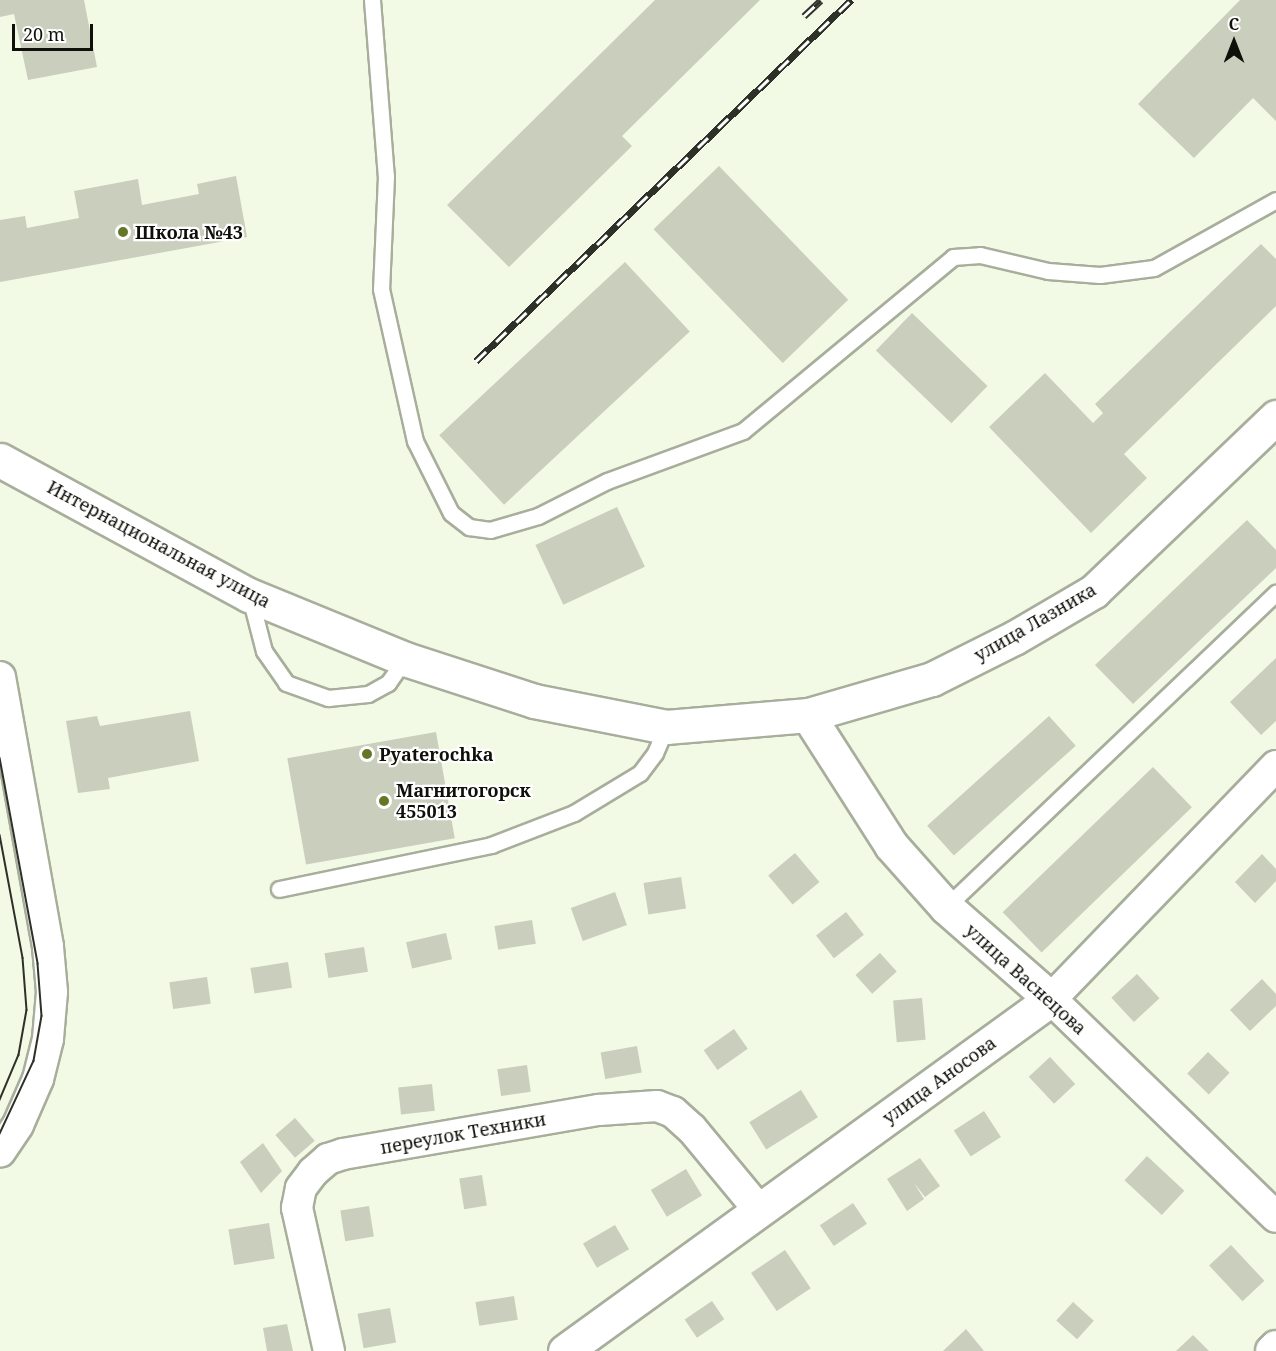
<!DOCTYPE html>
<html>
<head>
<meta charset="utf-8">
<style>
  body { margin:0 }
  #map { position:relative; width:1276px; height:1351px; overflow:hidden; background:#f2f9e5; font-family:"Noto Serif",serif }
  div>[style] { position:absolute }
  .building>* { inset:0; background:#c9cfbc; transform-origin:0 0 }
  .roads { filter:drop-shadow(2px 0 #a7ae9b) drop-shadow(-2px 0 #a7ae9b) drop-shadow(0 2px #a7ae9b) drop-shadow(0 -2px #a7ae9b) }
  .service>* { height:15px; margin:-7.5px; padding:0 7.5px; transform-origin:7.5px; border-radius:7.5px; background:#fff }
  .minor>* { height:30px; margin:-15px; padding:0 15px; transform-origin:15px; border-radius:15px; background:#fff }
  .tertiary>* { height:33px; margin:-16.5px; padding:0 16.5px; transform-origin:16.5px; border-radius:16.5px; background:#fff }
  .tram>* { height:1.5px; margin:-0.75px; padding:0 0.75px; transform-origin:0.75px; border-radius:0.75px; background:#2e3128 }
  .rail>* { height:7px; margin-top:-3.5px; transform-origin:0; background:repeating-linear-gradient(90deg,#fff 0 14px,#2e3128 0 28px); box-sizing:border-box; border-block:2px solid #2e3128 }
  .dots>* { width:16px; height:16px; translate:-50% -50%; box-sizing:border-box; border:3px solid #fff; border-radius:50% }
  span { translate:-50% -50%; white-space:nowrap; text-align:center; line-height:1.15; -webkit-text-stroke:4.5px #fff; paint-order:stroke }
  .poi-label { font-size:18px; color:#0e1009; font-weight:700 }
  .left { translate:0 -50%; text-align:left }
  .street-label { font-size:18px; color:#0e1009 }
  .north { position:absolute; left:1204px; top:12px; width:60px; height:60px; -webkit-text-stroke:4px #fff; paint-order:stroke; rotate:0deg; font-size:16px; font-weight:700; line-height:24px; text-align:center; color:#0e1009 }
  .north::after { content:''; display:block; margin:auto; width:21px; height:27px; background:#0e1009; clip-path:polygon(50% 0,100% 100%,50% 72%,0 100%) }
  .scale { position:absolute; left:12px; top:24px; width:81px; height:27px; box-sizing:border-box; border:3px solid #0e1009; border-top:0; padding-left:8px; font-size:18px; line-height:21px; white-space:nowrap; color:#0e1009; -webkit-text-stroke:4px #fff; paint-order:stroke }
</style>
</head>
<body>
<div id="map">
  <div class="building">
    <div style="clip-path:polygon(0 0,84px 0,97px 67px,28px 80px,14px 14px,0 17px)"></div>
    <div style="clip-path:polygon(655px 0,760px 0,622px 136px,632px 146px,509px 267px,447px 205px)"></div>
    <div style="clip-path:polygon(1240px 0,1276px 0,1276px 121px,1253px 98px,1194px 158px,1138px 104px)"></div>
    <div style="left:719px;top:166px;width:186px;height:91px;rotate:46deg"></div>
    <div style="clip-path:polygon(236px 176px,247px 237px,0 282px,0 220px,25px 216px,27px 228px,79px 218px,74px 191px,138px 179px,142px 205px,199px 194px,197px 184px)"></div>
    <div style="clip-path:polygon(1261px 244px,1276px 259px,1276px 306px,1124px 454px,1147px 478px,1091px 533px,989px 427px,1045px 373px,1093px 423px,1103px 413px,1095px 404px)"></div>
    <div style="left:625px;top:262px;width:95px;height:254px;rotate:47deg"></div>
    <div style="left:912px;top:313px;width:105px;height:52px;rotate:44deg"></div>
    <div style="left:617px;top:507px;width:66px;height:90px;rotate:65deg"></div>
    <div style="clip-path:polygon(1247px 520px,1276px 550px,1276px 568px,1133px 704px,1095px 665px)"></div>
    <div style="clip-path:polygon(1276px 658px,1276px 721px,1261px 735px,1230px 702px)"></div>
    <div style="clip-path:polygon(190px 711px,199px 761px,108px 778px,110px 789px,78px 793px,66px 721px,97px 716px,100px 726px)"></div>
    <div style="left:1049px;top:716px;width:40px;height:164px;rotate:48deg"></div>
    <div style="left:436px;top:732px;width:108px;height:151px;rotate:80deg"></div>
    <div style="left:1153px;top:767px;width:56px;height:209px;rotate:46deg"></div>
    <div style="left:795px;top:853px;width:38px;height:35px;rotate:50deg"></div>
    <div style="clip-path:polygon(1262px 854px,1276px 869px,1276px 881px,1255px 903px,1235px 882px)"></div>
    <div style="left:681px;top:877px;width:32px;height:38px;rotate:81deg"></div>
    <div style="left:615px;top:892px;width:35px;height:47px;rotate:70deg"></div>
    <div style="left:846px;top:912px;width:29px;height:38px;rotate:52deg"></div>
    <div style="left:532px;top:920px;width:24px;height:38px;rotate:81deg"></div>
    <div style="left:446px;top:933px;width:27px;height:41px;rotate:77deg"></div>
    <div style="left:364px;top:947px;width:25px;height:40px;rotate:81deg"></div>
    <div style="left:880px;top:953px;width:25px;height:33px;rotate:48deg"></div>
    <div style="left:288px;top:962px;width:26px;height:38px;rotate:81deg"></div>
    <div style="left:1137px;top:974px;width:33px;height:35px;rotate:47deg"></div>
    <div style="left:207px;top:977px;width:27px;height:38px;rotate:82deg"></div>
    <div style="clip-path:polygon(1262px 979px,1276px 994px,1276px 1006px,1250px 1031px,1230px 1010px)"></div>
    <div style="left:922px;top:998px;width:42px;height:29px;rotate:85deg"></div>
    <div style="left:734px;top:1029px;width:24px;height:37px;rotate:55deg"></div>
    <div style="left:637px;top:1046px;width:27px;height:37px;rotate:80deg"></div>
    <div style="left:1208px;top:1052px;width:30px;height:30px;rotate:44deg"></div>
    <div style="left:1050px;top:1057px;width:37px;height:29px;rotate:47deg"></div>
    <div style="left:527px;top:1065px;width:27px;height:30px;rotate:82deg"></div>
    <div style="left:432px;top:1084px;width:27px;height:34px;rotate:84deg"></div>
    <div style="left:801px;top:1090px;width:32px;height:61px;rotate:58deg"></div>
    <div style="left:984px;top:1111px;width:31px;height:36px;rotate:57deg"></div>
    <div style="left:295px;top:1118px;width:30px;height:26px;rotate:49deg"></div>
    <div style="clip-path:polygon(263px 1143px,282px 1171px,261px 1193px,240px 1162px)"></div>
    <div style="left:1147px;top:1156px;width:51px;height:33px;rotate:43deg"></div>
    <div style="clip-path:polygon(920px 1158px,940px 1186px,925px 1197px,914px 1183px,924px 1199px,907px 1211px,887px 1179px)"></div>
    <div style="left:686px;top:1169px;width:31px;height:41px;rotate:59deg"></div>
    <div style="left:482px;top:1175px;width:31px;height:23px;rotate:81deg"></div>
    <div style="left:853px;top:1203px;width:25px;height:40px;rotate:56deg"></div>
    <div style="left:369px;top:1206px;width:31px;height:29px;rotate:81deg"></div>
    <div style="left:269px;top:1223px;width:36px;height:41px;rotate:81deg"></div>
    <div style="left:615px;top:1225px;width:28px;height:37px;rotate:60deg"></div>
    <div style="left:1231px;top:1245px;width:49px;height:30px;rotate:47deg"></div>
    <div style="left:785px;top:1250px;width:46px;height:41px;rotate:56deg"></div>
    <div style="left:514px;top:1296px;width:24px;height:39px;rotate:81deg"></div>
    <div style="left:712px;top:1301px;width:22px;height:33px;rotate:56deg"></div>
    <div style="left:1073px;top:1302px;width:28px;height:25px;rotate:42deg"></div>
    <div style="left:390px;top:1308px;width:35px;height:33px;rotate:80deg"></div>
    <div style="clip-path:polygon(287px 1324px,293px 1351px,267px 1351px,263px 1328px)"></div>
    <div style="clip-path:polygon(966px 1329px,984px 1351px,943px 1351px)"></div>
    <div style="clip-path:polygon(1193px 1335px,1209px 1351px,1176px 1351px)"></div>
  </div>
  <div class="roads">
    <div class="service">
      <div style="left:372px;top:0;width:177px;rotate:85.5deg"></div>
      <div style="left:386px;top:176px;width:113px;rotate:92.5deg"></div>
      <div style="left:381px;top:289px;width:156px;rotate:77.4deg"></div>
      <div style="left:415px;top:441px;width:80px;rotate:63.4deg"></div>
      <div style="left:451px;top:513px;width:23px;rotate:38deg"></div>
      <div style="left:469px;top:527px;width:21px;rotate:8deg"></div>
      <div style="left:490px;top:530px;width:50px;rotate:-16.3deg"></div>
      <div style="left:538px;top:516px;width:77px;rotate:-26.9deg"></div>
      <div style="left:607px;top:481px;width:145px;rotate:-20.2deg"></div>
      <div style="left:743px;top:431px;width:273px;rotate:-39.6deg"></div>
      <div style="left:953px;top:257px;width:27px;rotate:-4deg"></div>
      <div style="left:980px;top:255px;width:70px;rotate:13.2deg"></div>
      <div style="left:1048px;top:271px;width:52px;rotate:4.4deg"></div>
      <div style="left:1100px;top:275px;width:54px;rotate:-7.4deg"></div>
      <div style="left:1154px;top:268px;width:140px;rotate:-29.1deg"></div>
      <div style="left:250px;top:597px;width:56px;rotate:75.5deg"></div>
      <div style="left:264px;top:651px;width:39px;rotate:55deg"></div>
      <div style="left:286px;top:683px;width:45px;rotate:19.7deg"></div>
      <div style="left:328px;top:698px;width:40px;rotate:-5.7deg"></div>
      <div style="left:368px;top:694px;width:23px;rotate:-29deg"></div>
      <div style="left:388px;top:683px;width:29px;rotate:-55deg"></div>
      <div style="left:279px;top:889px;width:217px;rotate:-11.7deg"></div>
      <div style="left:491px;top:845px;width:89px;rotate:-21.1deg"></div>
      <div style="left:574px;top:813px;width:77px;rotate:-31.2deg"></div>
      <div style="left:640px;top:773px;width:25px;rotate:-53deg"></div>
      <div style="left:655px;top:753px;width:28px;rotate:-67deg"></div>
      <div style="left:946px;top:907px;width:456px;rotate:-43.6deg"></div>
    </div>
    <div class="minor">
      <div style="left:0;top:677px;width:274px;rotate:79.9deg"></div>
      <div style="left:48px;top:947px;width:45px;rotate:84.9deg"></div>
      <div style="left:52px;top:992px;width:47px;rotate:94.9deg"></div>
      <div style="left:48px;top:1039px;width:41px;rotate:104deg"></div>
      <div style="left:38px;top:1079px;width:50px;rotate:113.5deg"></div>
      <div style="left:18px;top:1125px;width:32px;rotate:124deg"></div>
      <div style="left:1276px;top:766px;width:324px;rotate:134deg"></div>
      <div style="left:1051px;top:999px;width:313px;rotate:44.1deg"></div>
      <div style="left:329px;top:1351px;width:147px;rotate:-102.6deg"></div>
      <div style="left:297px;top:1208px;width:20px;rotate:-79deg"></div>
      <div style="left:301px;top:1188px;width:20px;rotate:-53deg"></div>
      <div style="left:313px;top:1172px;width:20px;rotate:-41deg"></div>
      <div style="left:328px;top:1159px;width:16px;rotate:-18deg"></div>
      <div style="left:343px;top:1154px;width:260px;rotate:-9.8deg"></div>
      <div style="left:599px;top:1110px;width:58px;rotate:-3.9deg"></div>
      <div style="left:657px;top:1106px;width:17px;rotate:21deg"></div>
      <div style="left:673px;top:1112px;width:25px;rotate:42deg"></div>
      <div style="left:692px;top:1129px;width:105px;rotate:50.4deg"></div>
      <div style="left:1271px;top:1351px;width:7px;rotate:-45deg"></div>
    </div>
    <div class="tertiary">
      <div style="left:0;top:460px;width:283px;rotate:28.5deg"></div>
      <div style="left:249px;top:595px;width:169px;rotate:22.3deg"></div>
      <div style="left:405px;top:659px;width:136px;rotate:18deg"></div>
      <div style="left:534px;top:701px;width:135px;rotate:11.1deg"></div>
      <div style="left:666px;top:727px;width:143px;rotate:-4.8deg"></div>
      <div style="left:808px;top:715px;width:129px;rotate:-16.2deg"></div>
      <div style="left:932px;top:679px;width:92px;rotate:-26.6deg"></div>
      <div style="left:1014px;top:638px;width:93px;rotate:-30.4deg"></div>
      <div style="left:1094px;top:591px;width:252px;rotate:-43.7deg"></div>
      <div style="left:565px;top:1351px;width:600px;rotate:-35.92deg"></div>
      <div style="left:1051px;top:999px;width:140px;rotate:-138.8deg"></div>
      <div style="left:946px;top:907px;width:83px;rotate:-131.6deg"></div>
      <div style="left:891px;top:845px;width:154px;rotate:-122.6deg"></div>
    </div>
  </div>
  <div class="tram">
    <div style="left:0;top:758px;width:209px;rotate:79.5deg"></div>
    <div style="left:38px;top:964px;width:52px;rotate:85.6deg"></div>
    <div style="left:42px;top:1016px;width:46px;rotate:100.1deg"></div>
    <div style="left:34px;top:1061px;width:81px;rotate:115deg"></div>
    <div style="left:0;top:835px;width:125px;rotate:79.4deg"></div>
    <div style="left:23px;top:958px;width:52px;rotate:85.6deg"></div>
    <div style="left:27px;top:1010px;width:46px;rotate:100.1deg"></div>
    <div style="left:19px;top:1055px;width:49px;rotate:112.9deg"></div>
  </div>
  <div class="rail">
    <div style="left:804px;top:16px;width:23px;rotate:-43deg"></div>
    <div style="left:476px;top:361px;width:521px;rotate:-43.91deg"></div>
  </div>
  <div class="dots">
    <div style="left:123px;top:232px;background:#647727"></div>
    <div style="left:367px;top:754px;background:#647727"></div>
    <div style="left:384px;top:801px;background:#647727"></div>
  </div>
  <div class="poi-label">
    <span class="left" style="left:135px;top:232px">Школа №43</span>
    <span class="left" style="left:379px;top:754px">Pyaterochka</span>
    <span class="left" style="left:396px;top:801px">Магнитогорск<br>455013</span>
  </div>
  <div class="street-label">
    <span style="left:159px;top:544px;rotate:28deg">Интернациональная улица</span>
    <span style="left:1035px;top:622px;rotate:-30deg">улица Лазника</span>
    <span style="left:1026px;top:979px;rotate:42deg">улица Васнецова</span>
    <span style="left:939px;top:1080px;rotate:-36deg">улица Аносова</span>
    <span style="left:463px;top:1133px;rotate:-10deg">переулок Техники</span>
  </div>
  <div class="north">С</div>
  <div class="scale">20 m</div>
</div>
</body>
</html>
